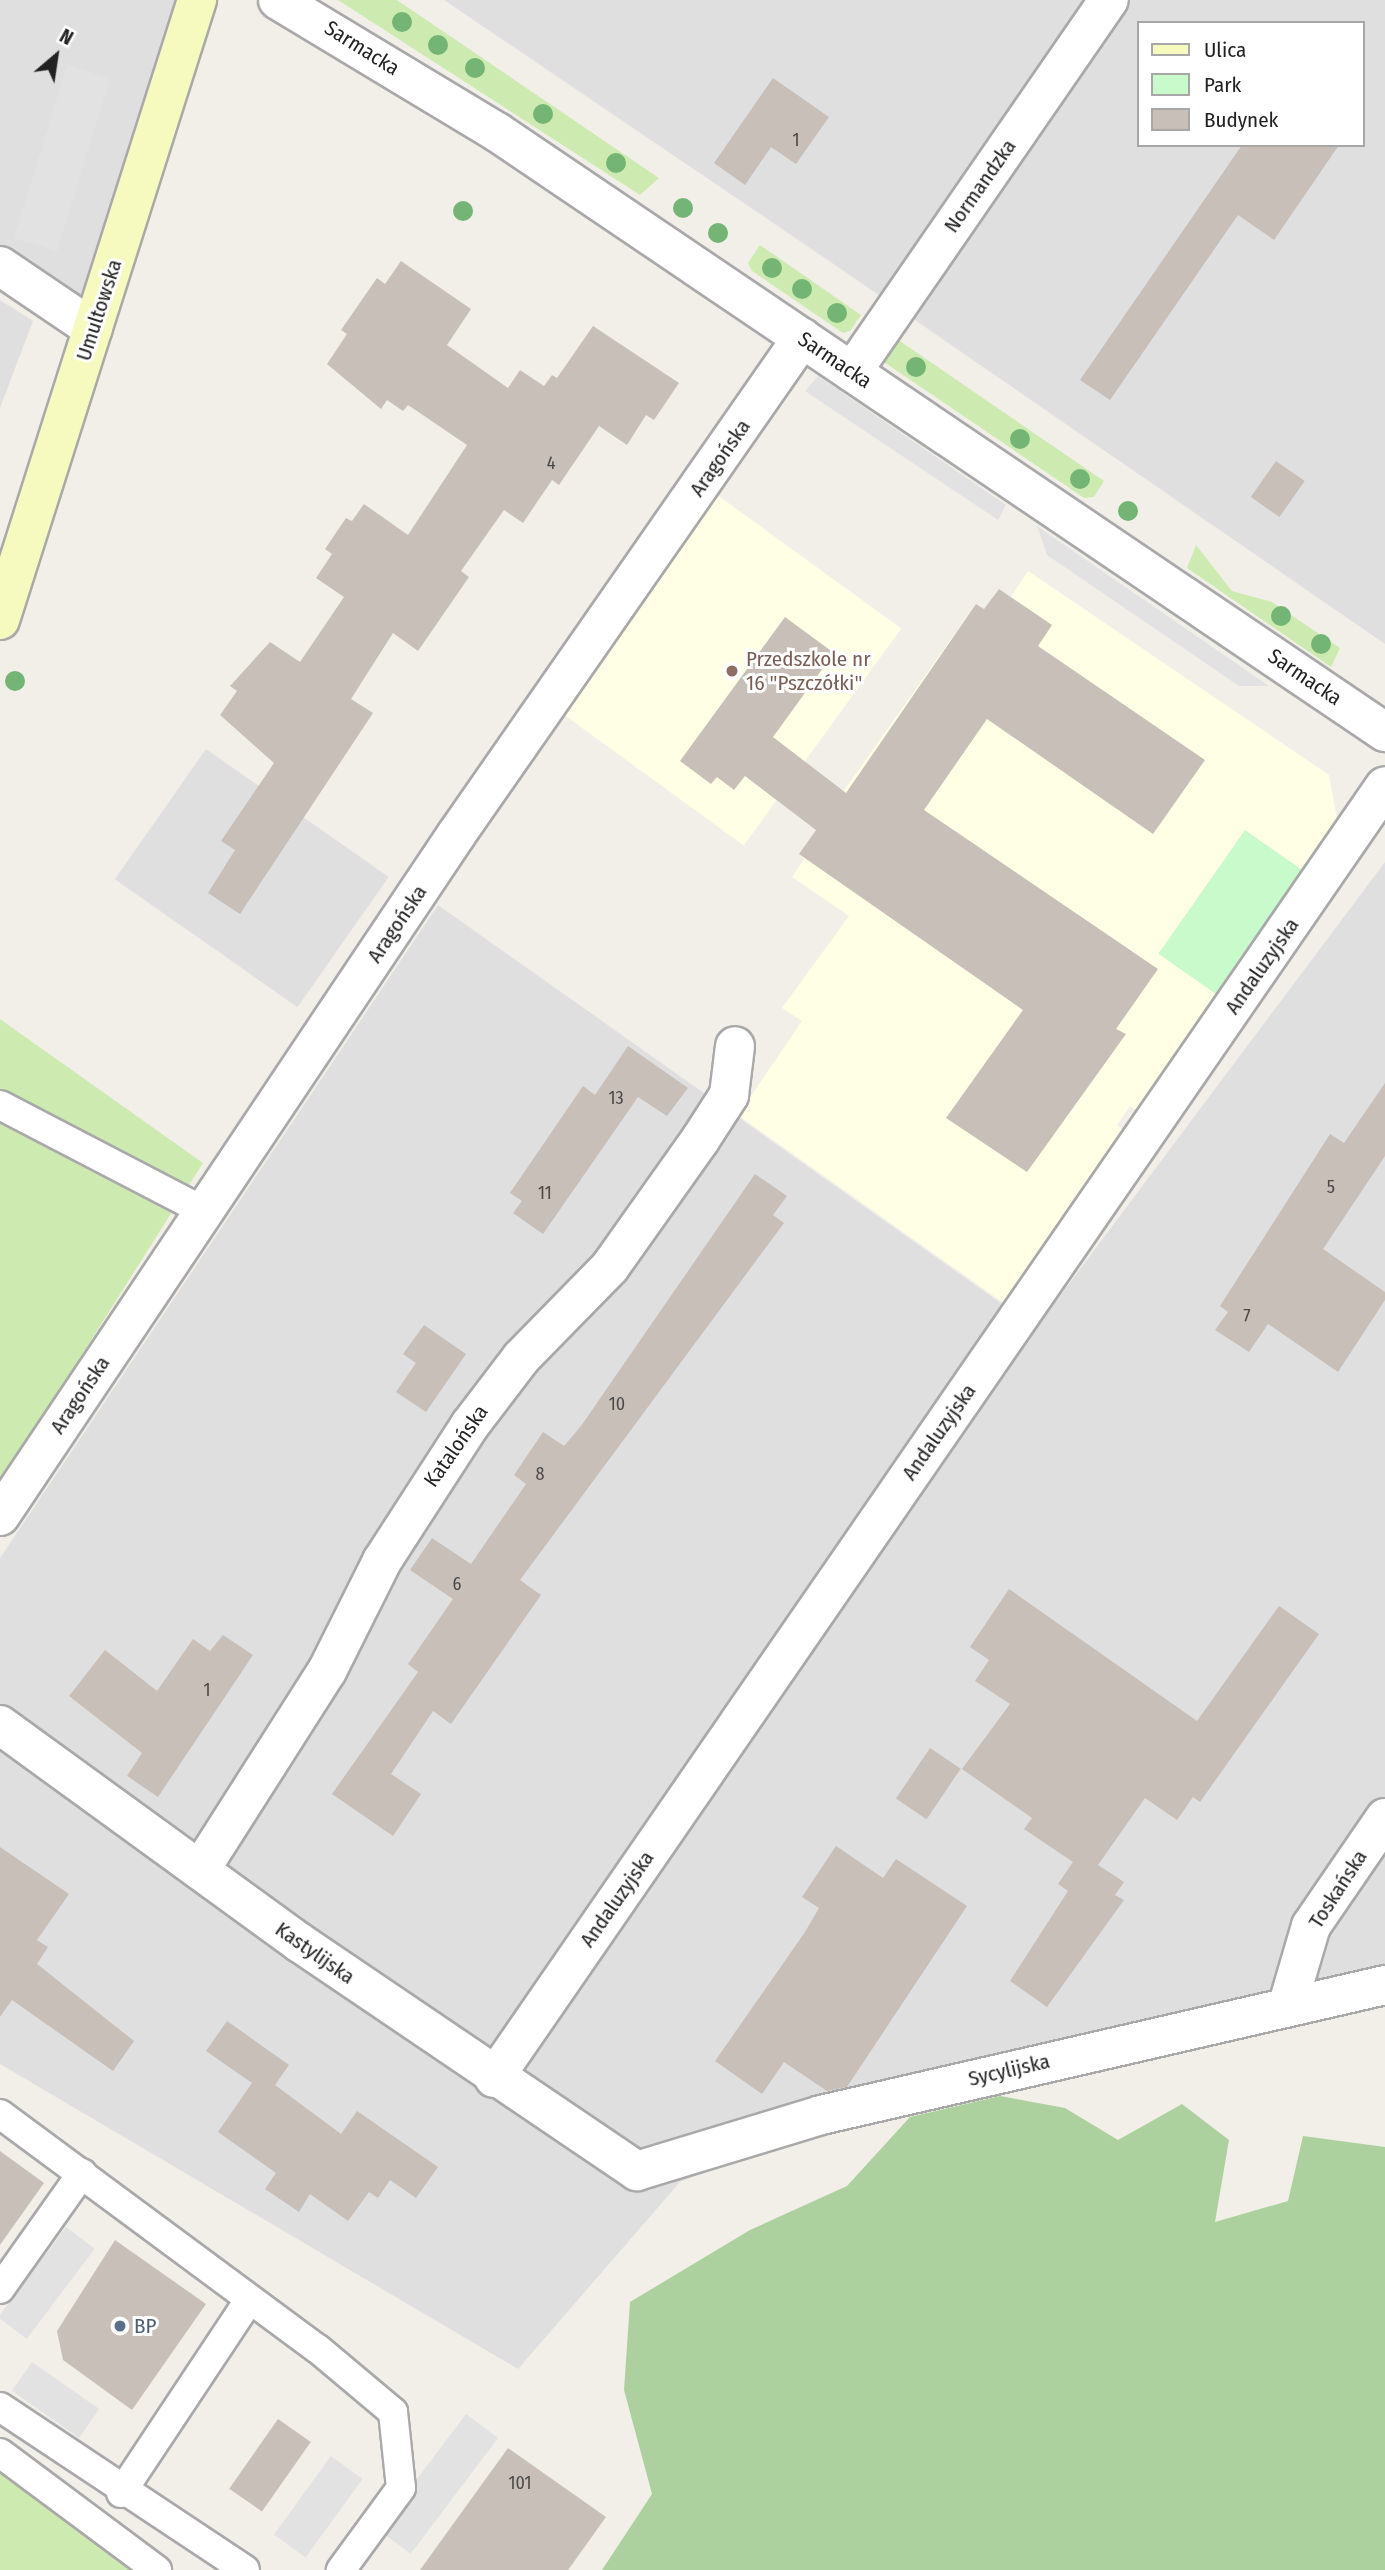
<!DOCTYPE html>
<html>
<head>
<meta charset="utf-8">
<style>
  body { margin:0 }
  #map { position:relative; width:1385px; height:2570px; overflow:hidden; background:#f2efe9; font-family:"Fira Sans Condensed",sans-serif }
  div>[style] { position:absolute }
  .residential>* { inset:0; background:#e0dfdf; transform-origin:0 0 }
  .education>* { inset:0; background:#ffffe5; transform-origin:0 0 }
  .grass>* { inset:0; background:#cdebb0 }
  .forest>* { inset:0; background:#add19e }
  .park>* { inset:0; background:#c8facc; transform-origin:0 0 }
  .parking>* { inset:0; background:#e2e2e2; transform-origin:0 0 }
  .building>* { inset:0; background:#c7bfb8; transform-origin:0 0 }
  .roads { filter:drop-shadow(2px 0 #a9a9a9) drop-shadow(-2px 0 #a9a9a9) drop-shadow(0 2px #a9a9a9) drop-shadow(0 -2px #a9a9a9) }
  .lane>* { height:28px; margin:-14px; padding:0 14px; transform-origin:14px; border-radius:14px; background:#fff }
  .street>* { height:38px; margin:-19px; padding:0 19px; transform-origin:19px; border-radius:19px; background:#fff }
  .secondary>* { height:38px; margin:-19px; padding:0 19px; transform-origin:19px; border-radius:19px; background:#f7fabf }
  .trees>* { width:20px; height:20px; margin:-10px; border-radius:50%; background:#74b475 }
  .dots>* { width:19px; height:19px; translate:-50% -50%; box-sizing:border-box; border:4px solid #fff; border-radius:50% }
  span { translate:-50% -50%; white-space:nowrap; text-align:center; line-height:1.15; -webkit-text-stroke:6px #fff; paint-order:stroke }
  .number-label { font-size:18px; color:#4b4948 }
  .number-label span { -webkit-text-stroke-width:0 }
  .street-label { font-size:21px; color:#222 }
  .education-label { font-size:21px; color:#785e54 }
  .left { translate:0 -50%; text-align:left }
  .service-label { font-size:21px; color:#4e5e75 }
  .legend { position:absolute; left:1137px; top:21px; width:228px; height:126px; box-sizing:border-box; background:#fff; border:2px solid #a7a7a7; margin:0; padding:9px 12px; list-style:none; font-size:21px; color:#222 }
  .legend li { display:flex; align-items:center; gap:14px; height:35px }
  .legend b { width:35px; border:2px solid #a7a7a7 }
  .north { position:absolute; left:21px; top:21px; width:70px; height:70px; -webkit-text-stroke:5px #fff; paint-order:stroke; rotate:29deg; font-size:19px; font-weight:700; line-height:28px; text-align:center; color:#222 }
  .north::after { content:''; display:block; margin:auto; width:24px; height:32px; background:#222; clip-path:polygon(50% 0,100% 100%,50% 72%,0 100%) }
</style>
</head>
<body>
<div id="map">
  <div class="residential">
    <div style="clip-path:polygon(0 0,197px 0,93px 329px,0 266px)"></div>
    <div style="clip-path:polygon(evenodd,444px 0,1385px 0,1385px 644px,838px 267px,444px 0,1138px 23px,1362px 23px,1362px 145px,1138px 145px,1138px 23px)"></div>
    <div style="clip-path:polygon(0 300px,33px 321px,0 408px)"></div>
    <div style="left:206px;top:749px;width:223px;height:159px;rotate:35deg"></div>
    <div style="clip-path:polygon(1385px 862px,1385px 1998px,833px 2123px,680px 2182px,518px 2369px,0 2064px,0 1558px,438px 905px,1036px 1328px)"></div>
  </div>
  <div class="education">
    <div style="left:716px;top:494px;width:229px;height:268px;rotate:36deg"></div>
    <div style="clip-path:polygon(1028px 571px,1329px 775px,1339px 830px,1143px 1114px,1130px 1106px,1117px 1125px,1128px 1135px,1008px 1306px,738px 1115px,802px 1021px,782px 1008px,849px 916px,792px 877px,804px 859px,799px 854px,976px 604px,984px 609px,999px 589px,1011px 597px)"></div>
  </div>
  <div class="grass">
    <div style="clip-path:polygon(338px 0,397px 0,659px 178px,640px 195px)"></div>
    <div style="clip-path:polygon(760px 245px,861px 315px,850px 331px,843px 333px,752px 271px,748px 263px)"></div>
    <div style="clip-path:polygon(894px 337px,1104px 481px,1094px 497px,1084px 498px,884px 362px)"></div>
    <div style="clip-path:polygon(1196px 545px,1232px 591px,1272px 602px,1340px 648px,1331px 667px,1187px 568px)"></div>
    <div style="clip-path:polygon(0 1019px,203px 1163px,0 1484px)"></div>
    <div style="clip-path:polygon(0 2470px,104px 2545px,130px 2570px,0 2570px)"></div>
  </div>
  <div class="forest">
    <div style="clip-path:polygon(1000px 2096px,1065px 2108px,1118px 2140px,1182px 2104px,1229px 2140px,1215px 2222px,1288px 2201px,1303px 2136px,1385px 2147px,1385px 2570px,602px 2570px,652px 2494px,624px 2390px,630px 2302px,750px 2230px,847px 2186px,910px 2117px)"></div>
  </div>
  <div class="park">
    <div style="left:1245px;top:830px;width:78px;height:151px;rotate:35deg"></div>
  </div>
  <div class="parking">
    <div style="left:67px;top:65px;width:45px;height:181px;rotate:17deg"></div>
    <div style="clip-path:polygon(818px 376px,1006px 505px,998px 520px,805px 391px)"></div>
    <div style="clip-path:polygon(1037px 526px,1269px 686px,1239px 686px,1047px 555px)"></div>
    <div style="left:66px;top:2227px;width:36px;height:113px;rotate:37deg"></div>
    <div style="left:32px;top:2362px;width:82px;height:35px;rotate:35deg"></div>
    <div style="left:466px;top:2414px;width:40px;height:145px;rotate:37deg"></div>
    <div style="left:331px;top:2456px;width:39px;height:97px;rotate:36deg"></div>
  </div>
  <div class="building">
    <div style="clip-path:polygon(773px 78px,829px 117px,796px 164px,771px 147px,745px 185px,714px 163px)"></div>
    <div style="clip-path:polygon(1242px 145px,1339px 145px,1274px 240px,1238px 215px,1110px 400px,1080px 380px)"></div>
    <div style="clip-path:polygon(401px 261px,471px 309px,447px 345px,508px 388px,520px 370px,544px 386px,552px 375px,557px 378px,593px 326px,679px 383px,654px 420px,646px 415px,627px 445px,599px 426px,559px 485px,552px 480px,523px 523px,504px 510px,461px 571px,469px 577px,418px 651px,393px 633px,351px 699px,373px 713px,240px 914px,208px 893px,235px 850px,221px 841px,274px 763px,220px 715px,237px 691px,230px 686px,270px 642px,300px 662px,344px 597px,316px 578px,332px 554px,325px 549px,346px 518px,352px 521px,364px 504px,408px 535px,467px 445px,408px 405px,403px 411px,387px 400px,381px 409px,327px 364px,347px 334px,341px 330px,377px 278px,385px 284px)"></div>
    <div style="left:1276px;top:461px;width:35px;height:44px;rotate:35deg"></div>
    <div style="clip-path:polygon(999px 589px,1052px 625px,1038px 646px,1205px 760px,1153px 834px,987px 719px,924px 810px,1158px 969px,1116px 1029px,1126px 1034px,1027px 1172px,946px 1118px,1023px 1010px,799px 854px,816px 830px,745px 776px,734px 790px,717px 777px,711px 784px,680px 761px,785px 617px,834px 653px,773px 737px,846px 793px,976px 604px,984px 609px)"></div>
    <div style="clip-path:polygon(628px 1046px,688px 1088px,667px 1116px,638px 1097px,543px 1234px,513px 1213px,522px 1201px,510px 1193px,583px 1086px,595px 1095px)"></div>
    <div style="clip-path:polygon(1385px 1083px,1385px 1156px,1323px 1249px,1385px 1292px,1385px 1300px,1338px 1372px,1268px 1324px,1249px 1352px,1215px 1330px,1228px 1312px,1220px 1306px,1330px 1134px,1344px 1143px)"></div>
    <div style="clip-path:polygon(755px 1174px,787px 1196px,773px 1215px,784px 1223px,520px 1580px,541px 1595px,451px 1724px,433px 1711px,391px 1774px,421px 1794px,393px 1836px,332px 1794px,418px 1672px,408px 1664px,453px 1599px,410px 1570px,432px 1538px,471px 1564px,526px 1484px,514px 1475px,543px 1432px,564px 1446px,581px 1426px)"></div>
    <div style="clip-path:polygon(424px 1325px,466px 1354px,426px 1412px,396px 1392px,416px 1363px,403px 1354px)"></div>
    <div style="clip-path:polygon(1009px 1589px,1197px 1721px,1279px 1606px,1319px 1634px,1200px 1802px,1193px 1797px,1177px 1820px,1145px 1798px,1098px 1865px,1124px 1882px,1115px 1895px,1124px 1900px,1047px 2007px,1010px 1981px,1068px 1891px,1058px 1884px,1073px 1862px,1024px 1829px,1032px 1818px,962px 1769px,1010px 1704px,975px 1681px,989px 1660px,970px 1647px)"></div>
    <div style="clip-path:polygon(223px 1635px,253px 1655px,158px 1797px,127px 1776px,142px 1753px,69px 1696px,105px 1650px,157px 1691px,193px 1639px,210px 1651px)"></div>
    <div style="left:930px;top:1748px;width:37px;height:61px;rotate:34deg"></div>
    <div style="clip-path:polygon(836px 1846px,883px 1878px,896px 1859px,967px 1906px,847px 2087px,827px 2091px,784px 2062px,762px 2094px,715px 2061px,805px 1932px,819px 1908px,802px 1897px)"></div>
    <div style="clip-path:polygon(0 1847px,69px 1894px,37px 1940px,48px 1947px,37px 1964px,134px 2041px,113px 2071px,12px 2000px,0 2017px)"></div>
    <div style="clip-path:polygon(227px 2021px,289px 2065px,275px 2085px,341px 2134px,357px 2111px,438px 2167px,416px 2198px,390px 2180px,378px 2198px,369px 2192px,348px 2221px,310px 2194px,299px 2212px,265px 2189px,276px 2173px,218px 2132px,252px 2083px,206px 2051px)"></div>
    <div style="clip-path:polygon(0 2151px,44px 2183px,0 2245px)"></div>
    <div style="clip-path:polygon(115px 2240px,206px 2304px,132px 2410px,63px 2360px,57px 2331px)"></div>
    <div style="left:278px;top:2419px;width:40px;height:85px;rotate:35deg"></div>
    <div style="clip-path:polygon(508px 2448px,606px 2517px,568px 2570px,420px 2570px)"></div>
  </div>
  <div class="roads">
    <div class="lane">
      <div style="left:0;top:1105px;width:230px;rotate:27.5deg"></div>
      <div style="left:0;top:2114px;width:395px;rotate:36.5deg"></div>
      <div style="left:318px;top:2349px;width:98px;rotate:40deg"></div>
      <div style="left:393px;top:2412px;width:76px;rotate:84deg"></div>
      <div style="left:401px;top:2488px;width:102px;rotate:126.2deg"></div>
      <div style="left:0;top:2289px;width:142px;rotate:-54.7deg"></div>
      <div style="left:0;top:2407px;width:294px;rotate:33.6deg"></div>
      <div style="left:0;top:2453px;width:196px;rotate:36.7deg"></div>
      <div style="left:121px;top:2493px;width:232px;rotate:-56.4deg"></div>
    </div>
    <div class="street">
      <div style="left:278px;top:0;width:256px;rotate:31.1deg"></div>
      <div style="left:497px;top:132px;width:1072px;rotate:34.05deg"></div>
      <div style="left:0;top:266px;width:112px;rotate:34.1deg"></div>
      <div style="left:852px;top:372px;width:452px;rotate:-55.4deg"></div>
      <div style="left:0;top:1516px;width:820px;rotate:-56.19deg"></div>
      <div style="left:456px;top:835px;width:606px;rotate:-55.16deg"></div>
      <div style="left:0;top:1725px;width:371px;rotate:36deg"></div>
      <div style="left:300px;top:1943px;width:407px;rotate:34.1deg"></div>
      <div style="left:637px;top:2171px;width:192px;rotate:-16.9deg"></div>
      <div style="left:821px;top:2115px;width:579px;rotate:-12.98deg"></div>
      <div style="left:200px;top:1870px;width:236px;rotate:-57.5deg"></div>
      <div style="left:327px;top:1671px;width:123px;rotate:-63.4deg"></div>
      <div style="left:382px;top:1561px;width:162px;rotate:-57.1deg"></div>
      <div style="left:470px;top:1425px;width:84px;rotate:-52.7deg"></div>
      <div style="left:521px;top:1358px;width:127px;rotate:-45.6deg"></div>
      <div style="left:610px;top:1267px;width:156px;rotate:-54.7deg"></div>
      <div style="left:700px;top:1140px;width:54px;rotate:-57.2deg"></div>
      <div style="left:729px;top:1095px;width:49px;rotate:-83deg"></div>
      <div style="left:1288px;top:2004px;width:81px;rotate:-73.6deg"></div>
      <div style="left:1311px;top:1926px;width:131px;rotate:-55.6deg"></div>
      <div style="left:494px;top:2078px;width:1569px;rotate:-55.41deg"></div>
    </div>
    <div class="secondary">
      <div style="left:0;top:620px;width:651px;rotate:-72.37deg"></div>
    </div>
  </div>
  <div class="trees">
    <div style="left:402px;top:22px"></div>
    <div style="left:438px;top:45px"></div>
    <div style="left:475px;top:68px"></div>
    <div style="left:543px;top:114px"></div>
    <div style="left:616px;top:163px"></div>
    <div style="left:683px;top:208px"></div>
    <div style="left:463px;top:211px"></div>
    <div style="left:718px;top:233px"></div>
    <div style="left:772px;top:268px"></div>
    <div style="left:802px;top:289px"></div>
    <div style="left:837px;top:313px"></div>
    <div style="left:916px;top:367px"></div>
    <div style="left:1020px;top:439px"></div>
    <div style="left:1080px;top:479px"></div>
    <div style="left:1128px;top:511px"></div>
    <div style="left:1281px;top:616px"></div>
    <div style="left:1321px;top:644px"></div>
    <div style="left:15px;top:681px"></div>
  </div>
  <div class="dots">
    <div style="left:732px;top:671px;background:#8d6e63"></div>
    <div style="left:120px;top:2326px;background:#5c6f8a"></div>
  </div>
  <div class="number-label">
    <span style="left:796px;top:140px">1</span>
    <span style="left:551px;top:463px">4</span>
    <span style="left:616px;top:1098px">13</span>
    <span style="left:1331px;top:1187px">5</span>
    <span style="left:545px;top:1193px">11</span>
    <span style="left:1247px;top:1316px">7</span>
    <span style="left:617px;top:1404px">10</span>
    <span style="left:540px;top:1474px">8</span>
    <span style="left:457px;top:1584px">6</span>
    <span style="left:207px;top:1690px">1</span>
    <span style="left:520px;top:2483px">101</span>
  </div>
  <div class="street-label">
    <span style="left:362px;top:48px;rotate:32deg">Sarmacka</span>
    <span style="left:980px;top:186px;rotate:-55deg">Normandzka</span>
    <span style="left:99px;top:310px;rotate:-72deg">Umultowska</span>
    <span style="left:835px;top:360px;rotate:34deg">Sarmacka</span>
    <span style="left:720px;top:458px;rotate:-55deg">Aragońska</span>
    <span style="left:1305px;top:677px;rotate:34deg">Sarmacka</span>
    <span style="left:397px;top:924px;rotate:-56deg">Aragońska</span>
    <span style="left:1262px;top:966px;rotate:-55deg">Andaluzyjska</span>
    <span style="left:80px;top:1395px;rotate:-56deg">Aragońska</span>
    <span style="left:939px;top:1432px;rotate:-55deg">Andaluzyjska</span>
    <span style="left:456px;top:1446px;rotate:-55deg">Katalońska</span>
    <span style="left:1338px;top:1889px;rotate:-57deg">Toskańska</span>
    <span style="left:617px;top:1899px;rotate:-55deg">Andaluzyjska</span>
    <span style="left:315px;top:1953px;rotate:35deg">Kastylijska</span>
    <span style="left:1009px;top:2070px;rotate:-13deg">Sycylijska</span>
  </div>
  <div class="education-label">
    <span class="left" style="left:746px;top:671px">Przedszkole nr<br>16 "Pszczółki"</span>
  </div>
  <div class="service-label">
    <span class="left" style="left:134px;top:2326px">BP</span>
  </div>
  <ul class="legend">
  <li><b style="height:9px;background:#f7fabf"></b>Ulica</li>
  <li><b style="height:19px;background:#c8facc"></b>Park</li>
  <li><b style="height:19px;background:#c7bfb8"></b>Budynek</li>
  </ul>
  <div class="north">N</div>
</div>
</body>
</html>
